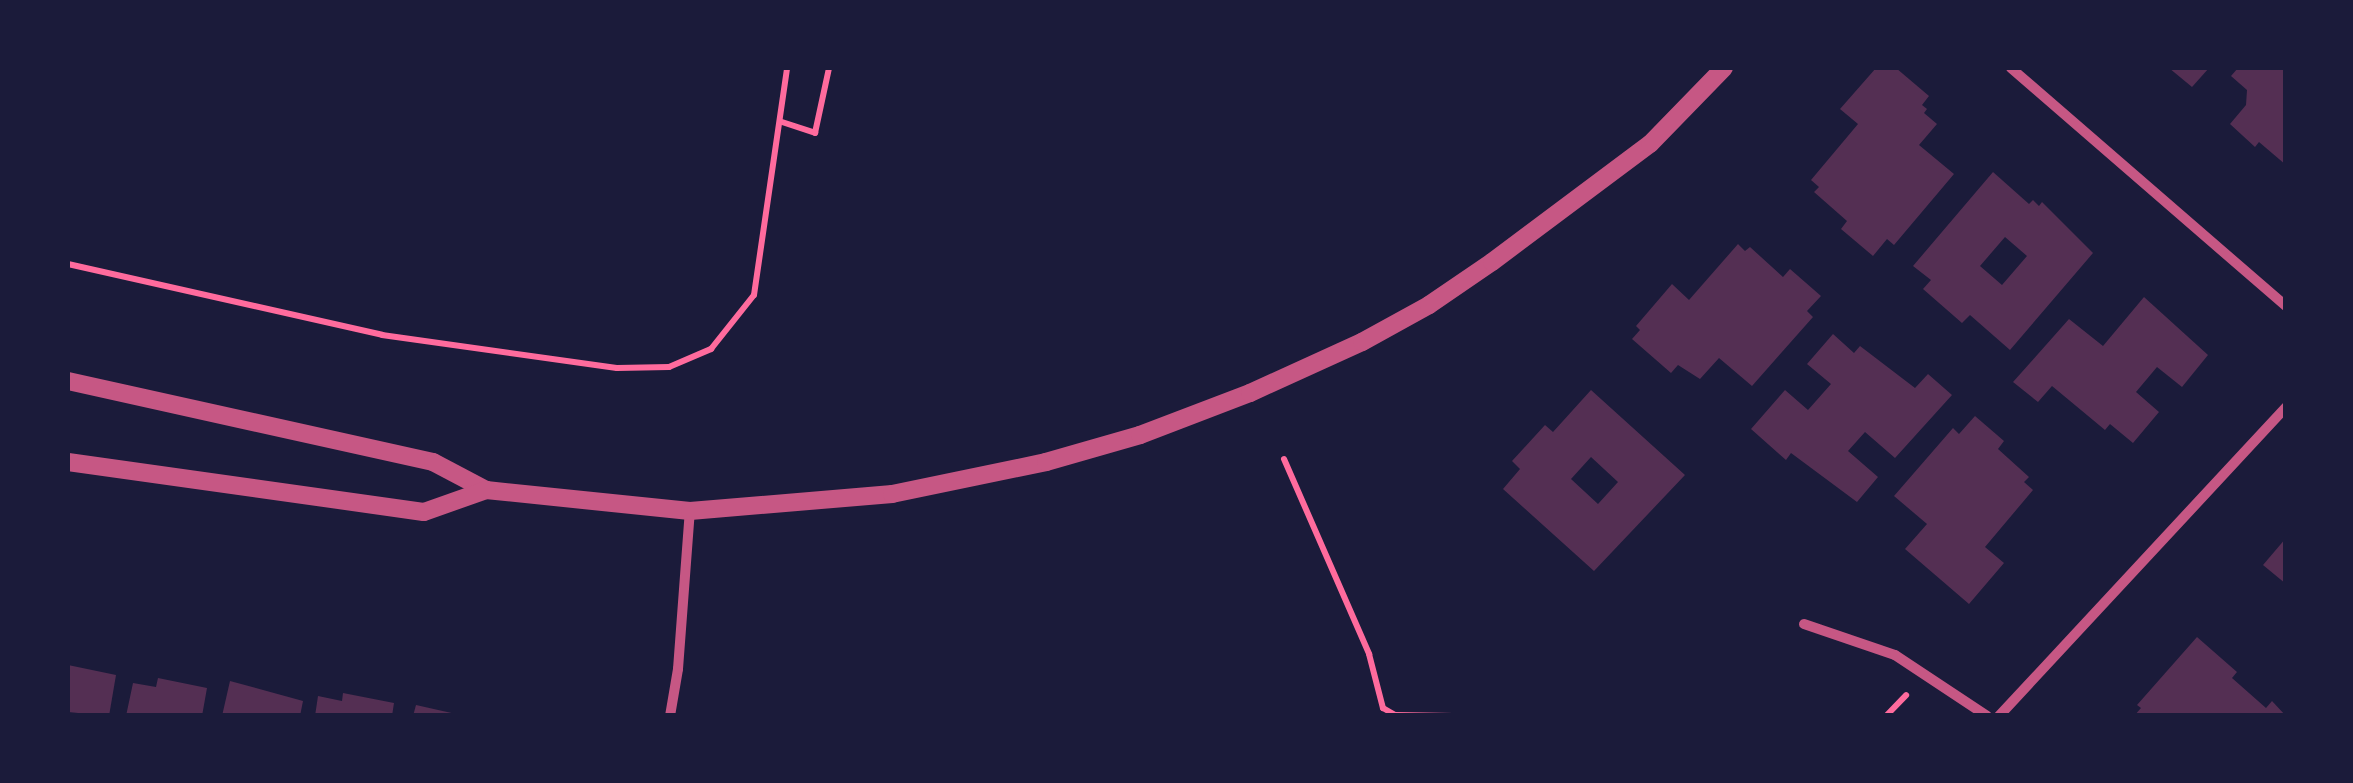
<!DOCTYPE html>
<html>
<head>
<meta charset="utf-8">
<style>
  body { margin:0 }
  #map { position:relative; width:2353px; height:783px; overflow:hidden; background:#1b1b3a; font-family:Raleway,sans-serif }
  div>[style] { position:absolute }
  .building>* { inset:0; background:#542f53 }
  .path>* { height:6px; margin:-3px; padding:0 3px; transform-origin:3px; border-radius:3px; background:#ff6b9d }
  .minor>* { height:10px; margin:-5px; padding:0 5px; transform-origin:5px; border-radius:5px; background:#c65784 }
  .tertiary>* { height:18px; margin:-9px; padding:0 9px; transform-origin:9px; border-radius:9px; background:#c65784 }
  span { translate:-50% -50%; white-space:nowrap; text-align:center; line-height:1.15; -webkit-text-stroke:8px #1b1b3a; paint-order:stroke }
  .frame { position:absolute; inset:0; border:70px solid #1b1b3a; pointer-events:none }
</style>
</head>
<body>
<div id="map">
  <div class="building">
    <div style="clip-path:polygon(1876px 68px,1896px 68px,1929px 96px,1922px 105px,1927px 109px,1924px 113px,1937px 124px,1919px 145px,1954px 174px,1894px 245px,1887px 239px,1873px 256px,1841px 229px,1847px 221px,1814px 192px,1819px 187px,1811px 180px,1858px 124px,1840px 109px)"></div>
    <div style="clip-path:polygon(2169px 68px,2209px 68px,2192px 87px)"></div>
    <div style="clip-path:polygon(2238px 68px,2286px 68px,2286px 165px,2259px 142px,2255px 147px,2230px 124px,2246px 105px,2247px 90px,2231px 76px)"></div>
    <div style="clip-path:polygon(evenodd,1993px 172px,2029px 204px,2033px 200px,2039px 206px,2042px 202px,2093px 253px,2010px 350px,1970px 315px,1962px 323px,1923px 289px,1931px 280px,1913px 266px,1993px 172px,2005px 237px,2027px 256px,2002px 285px,1980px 266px,2005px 237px)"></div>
    <div style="clip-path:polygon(1738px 244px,1745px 251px,1750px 247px,1783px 277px,1790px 269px,1821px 296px,1807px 311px,1813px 317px,1752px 386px,1719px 358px,1700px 379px,1678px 365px,1671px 373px,1632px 339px,1640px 330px,1636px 326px,1672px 284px,1689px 300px)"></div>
    <div style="clip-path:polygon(2144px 297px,2208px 355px,2182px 387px,2157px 367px,2136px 392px,2159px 412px,2133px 443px,2110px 424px,2105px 430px,2052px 386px,2038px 402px,2013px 382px,2069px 319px,2103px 346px)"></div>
    <div style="clip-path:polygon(1833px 334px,1854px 353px,1860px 346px,1915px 388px,1928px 374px,1952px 395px,1895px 458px,1865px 432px,1848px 451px,1878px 477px,1857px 502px,1791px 453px,1786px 460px,1751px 429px,1785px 390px,1808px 410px,1831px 384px,1807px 364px)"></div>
    <div style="clip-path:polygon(evenodd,1591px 390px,1685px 475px,1594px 571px,1503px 489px,1520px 469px,1512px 461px,1545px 425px,1553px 432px,1591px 390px,1591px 457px,1618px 482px,1598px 504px,1571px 479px,1591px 457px)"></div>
    <div style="clip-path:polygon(1975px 416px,2004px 441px,1998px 449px,2029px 477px,2024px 482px,2033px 490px,1985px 547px,2004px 563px,1969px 604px,1905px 549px,1927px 524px,1894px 496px,1953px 428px,1959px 434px)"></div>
    <div style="clip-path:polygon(2286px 538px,2286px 584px,2263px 565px)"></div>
    <div style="clip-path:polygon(2197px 637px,2237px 672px,2232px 678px,2266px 708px,2272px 701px,2286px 716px,2134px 716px,2141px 708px,2137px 705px)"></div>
    <div style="clip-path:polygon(68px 665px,116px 675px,109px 716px,68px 712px)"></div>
    <div style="clip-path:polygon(158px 678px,207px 688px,202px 716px,126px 716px,133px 683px,156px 687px)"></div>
    <div style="clip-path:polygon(230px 681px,303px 701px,300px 716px,222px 716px)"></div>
    <div style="clip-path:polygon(343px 693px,394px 703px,392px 716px,315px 716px,318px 696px,342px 701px)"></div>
    <div style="clip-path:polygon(416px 705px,456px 714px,456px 716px,413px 716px)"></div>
  </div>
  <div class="path">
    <div style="left:782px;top:122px;width:35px;rotate:18deg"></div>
    <div style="left:815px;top:133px;width:66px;rotate:-77.8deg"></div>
    <div style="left:68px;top:264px;width:322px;rotate:12.7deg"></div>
    <div style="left:382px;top:335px;width:237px;rotate:8deg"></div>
    <div style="left:617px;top:368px;width:52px;rotate:-1.1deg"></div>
    <div style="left:669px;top:367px;width:46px;rotate:-23.2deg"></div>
    <div style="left:711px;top:349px;width:69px;rotate:-51.5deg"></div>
    <div style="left:754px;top:295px;width:229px;rotate:-81.7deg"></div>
    <div style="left:1284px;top:459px;width:213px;rotate:66.4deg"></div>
    <div style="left:1369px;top:654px;width:56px;rotate:75.5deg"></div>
    <div style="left:1383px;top:708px;width:14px;rotate:30deg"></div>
    <div style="left:1395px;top:715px;width:58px;rotate:1deg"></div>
    <div style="left:1886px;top:716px;width:29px;rotate:-46deg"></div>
  </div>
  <div class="minor">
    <div style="left:2011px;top:68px;width:364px;rotate:40.9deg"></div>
    <div style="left:1804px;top:624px;width:96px;rotate:18.8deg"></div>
    <div style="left:1895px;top:655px;width:110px;rotate:33.5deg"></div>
    <div style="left:670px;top:716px;width:48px;rotate:-80.3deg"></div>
    <div style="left:678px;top:669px;width:158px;rotate:-85.7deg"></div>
    <div style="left:1999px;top:716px;width:422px;rotate:-47.1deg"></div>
  </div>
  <div class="tertiary">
    <div style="left:68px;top:381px;width:374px;rotate:12.5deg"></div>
    <div style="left:433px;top:462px;width:60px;rotate:27.8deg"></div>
    <div style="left:486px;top:490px;width:205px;rotate:5.9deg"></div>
    <div style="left:690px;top:511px;width:203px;rotate:-4.8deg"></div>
    <div style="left:892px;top:494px;width:157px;rotate:-11.7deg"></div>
    <div style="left:1046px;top:462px;width:98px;rotate:-16deg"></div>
    <div style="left:1140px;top:435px;width:118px;rotate:-20.9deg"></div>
    <div style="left:1250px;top:393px;width:123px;rotate:-24.5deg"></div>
    <div style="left:1362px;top:342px;width:77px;rotate:-28.9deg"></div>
    <div style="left:1429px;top:305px;width:76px;rotate:-34.3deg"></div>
    <div style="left:1492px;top:262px;width:197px;rotate:-36.8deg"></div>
    <div style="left:1650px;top:144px;width:106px;rotate:-45.8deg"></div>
    <div style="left:68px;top:462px;width:359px;rotate:8deg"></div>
    <div style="left:424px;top:512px;width:66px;rotate:-19.5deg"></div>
  </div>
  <div class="frame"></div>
</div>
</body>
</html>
